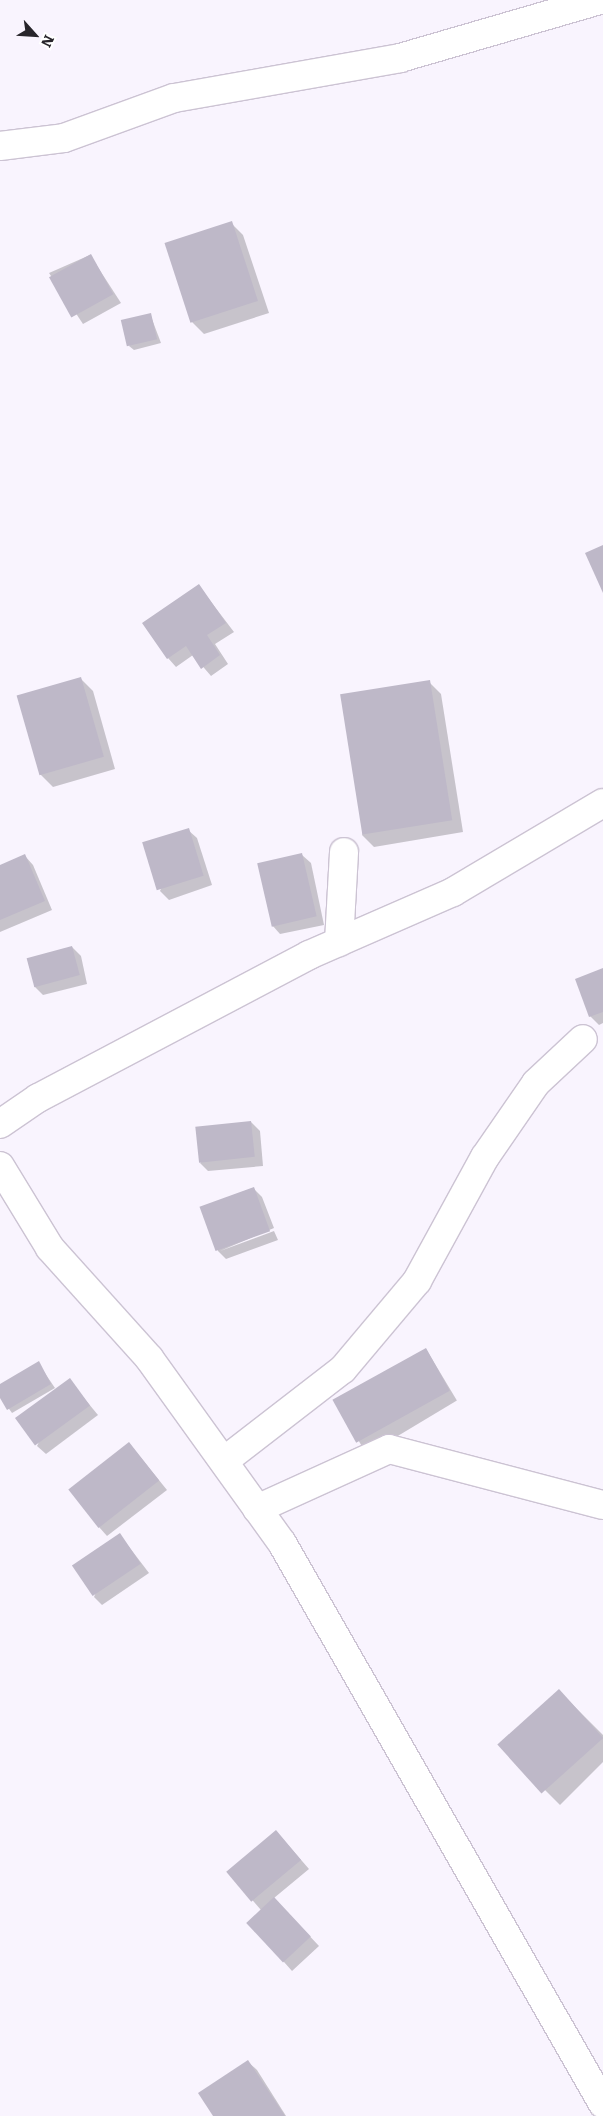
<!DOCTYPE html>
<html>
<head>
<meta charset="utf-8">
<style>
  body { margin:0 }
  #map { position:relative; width:603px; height:2116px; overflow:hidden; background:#f9f4fe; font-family:Literata,serif }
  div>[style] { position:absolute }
  .shadow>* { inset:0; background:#0003; transform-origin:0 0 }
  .building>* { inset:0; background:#beb8c8; transform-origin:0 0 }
  .roads { filter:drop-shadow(1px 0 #ccc3d3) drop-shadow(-1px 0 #ccc3d3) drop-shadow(0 1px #ccc3d3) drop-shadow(0 -1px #ccc3d3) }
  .minor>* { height:28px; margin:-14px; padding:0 14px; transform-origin:14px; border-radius:14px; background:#fff }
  span { translate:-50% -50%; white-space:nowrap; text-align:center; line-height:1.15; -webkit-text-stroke:4px #fff; paint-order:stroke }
  .north { position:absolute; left:10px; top:10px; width:50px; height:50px; -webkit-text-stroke:4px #fff; paint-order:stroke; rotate:116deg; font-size:14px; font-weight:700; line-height:20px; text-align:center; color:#28252b }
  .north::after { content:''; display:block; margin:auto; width:18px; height:22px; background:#28252b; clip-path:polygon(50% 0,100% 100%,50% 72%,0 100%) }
</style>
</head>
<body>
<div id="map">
  <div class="shadow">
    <div style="clip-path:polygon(231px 223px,243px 235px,269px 313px,204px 334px,192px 322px)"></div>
    <div style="clip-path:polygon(90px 255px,121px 303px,83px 324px,49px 273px)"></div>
    <div style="clip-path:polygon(150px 314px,161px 343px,134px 350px,129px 346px)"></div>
    <div style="clip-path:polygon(199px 586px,234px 632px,215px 644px,228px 664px,211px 676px,193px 655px,176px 667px,168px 658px)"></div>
    <div style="clip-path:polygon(81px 679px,93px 691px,115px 769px,53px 787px,41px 775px,19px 697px)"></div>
    <div style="clip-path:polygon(429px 682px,441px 694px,463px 832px,374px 847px,362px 835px)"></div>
    <div style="clip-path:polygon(188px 830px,197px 838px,212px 885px,169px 900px,160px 891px)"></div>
    <div style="clip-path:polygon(302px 855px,311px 863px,324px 925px,280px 934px,272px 925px)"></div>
    <div style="clip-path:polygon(25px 856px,33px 865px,52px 910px,0 932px,0 866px)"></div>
    <div style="clip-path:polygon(72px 947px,81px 956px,87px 984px,43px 995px,34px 986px)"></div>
    <div style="clip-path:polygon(603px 969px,603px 1023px,599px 1025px,590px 1016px)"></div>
    <div style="clip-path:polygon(251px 1122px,260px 1131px,263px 1166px,208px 1171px,200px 1163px)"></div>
    <div style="clip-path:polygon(253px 1188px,262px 1197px,274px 1228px,220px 1251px,274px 1231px,278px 1240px,226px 1259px,218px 1251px,202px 1207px)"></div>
    <div style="left:426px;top:1349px;width:60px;height:105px;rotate:59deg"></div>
    <div style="clip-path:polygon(38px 1363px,55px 1388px,12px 1413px,0 1396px,0 1386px)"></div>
    <div style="clip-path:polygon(69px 1380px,98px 1415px,46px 1454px,37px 1446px)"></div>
    <div style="clip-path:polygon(129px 1443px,167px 1490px,107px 1536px,99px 1527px)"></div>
    <div style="clip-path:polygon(120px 1535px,149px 1573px,102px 1605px,94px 1597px)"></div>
    <div style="clip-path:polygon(559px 1691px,603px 1735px,603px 1762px,560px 1805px,503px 1748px)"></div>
    <div style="clip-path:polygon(276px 1831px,309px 1869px,274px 1898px,319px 1946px,292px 1971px,284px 1962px,261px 1910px,228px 1872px)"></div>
    <div style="clip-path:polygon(248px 2062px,257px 2070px,286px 2116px,215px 2116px)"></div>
  </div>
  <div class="building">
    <div style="left:232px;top:221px;width:84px;height:71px;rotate:72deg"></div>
    <div style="left:91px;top:254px;width:46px;height:48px;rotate:61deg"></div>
    <div style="left:151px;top:313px;width:27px;height:31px;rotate:77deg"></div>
    <div style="clip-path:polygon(603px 545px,603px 593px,585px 553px)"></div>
    <div style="clip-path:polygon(199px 584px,226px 623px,207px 635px,220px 655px,201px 669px,186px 646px,167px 659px,142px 623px)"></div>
    <div style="left:81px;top:677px;width:83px;height:67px;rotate:74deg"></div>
    <div style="left:430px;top:680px;width:142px;height:91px;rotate:81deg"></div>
    <div style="left:189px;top:828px;width:50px;height:49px;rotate:73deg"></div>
    <div style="left:302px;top:853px;width:65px;height:46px;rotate:77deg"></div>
    <div style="clip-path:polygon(25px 854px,45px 901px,0 920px,0 865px)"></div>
    <div style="left:72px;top:946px;width:30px;height:47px;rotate:75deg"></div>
    <div style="clip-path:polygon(603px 968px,603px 1012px,589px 1017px,575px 979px)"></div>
    <div style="left:251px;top:1121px;width:36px;height:56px;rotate:84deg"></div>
    <div style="left:254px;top:1187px;width:47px;height:58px;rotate:70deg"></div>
    <div style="left:426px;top:1348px;width:49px;height:107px;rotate:61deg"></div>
    <div style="clip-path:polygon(39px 1361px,51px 1384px,7px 1410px,0 1398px,0 1384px)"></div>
    <div style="left:70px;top:1378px;width:34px;height:68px;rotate:54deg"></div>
    <div style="left:129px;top:1442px;width:49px;height:77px;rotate:52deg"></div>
    <div style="left:120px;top:1533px;width:37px;height:58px;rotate:56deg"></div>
    <div style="left:559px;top:1689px;width:66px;height:83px;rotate:48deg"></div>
    <div style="left:276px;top:1830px;width:39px;height:65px;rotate:50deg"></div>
    <div style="left:274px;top:1897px;width:54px;height:38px;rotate:47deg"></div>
    <div style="clip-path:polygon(248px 2060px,285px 2116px,213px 2116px,198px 2093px)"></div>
  </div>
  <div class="roads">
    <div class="minor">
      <div style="left:0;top:146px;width:64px;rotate:-7.1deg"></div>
      <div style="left:64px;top:138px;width:117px;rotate:-20deg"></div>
      <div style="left:174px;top:98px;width:230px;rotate:-10deg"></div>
      <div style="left:400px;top:58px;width:208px;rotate:-16.2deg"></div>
      <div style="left:339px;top:942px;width:90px;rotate:-86.8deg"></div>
      <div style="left:0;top:1124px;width:46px;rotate:-34.4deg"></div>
      <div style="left:38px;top:1098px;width:306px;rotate:-27.8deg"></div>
      <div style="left:309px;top:955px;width:157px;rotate:-23.6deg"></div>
      <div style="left:453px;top:892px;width:174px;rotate:-30.7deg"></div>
      <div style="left:0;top:1166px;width:96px;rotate:58.6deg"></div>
      <div style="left:50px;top:1248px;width:148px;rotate:48deg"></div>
      <div style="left:149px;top:1358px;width:228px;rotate:54.3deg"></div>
      <div style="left:282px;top:1543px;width:646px;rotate:60.22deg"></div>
      <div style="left:224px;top:1461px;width:150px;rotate:-37.7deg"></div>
      <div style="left:343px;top:1369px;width:115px;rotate:-49.9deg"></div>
      <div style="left:417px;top:1281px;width:141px;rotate:-61.3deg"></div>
      <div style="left:485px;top:1157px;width:90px;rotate:-55.4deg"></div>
      <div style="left:536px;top:1083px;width:64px;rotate:-43.1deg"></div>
      <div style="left:257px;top:1509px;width:145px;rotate:-24.4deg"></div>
      <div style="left:389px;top:1449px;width:221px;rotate:14.7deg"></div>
    </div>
  </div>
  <div class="north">N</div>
</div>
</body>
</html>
